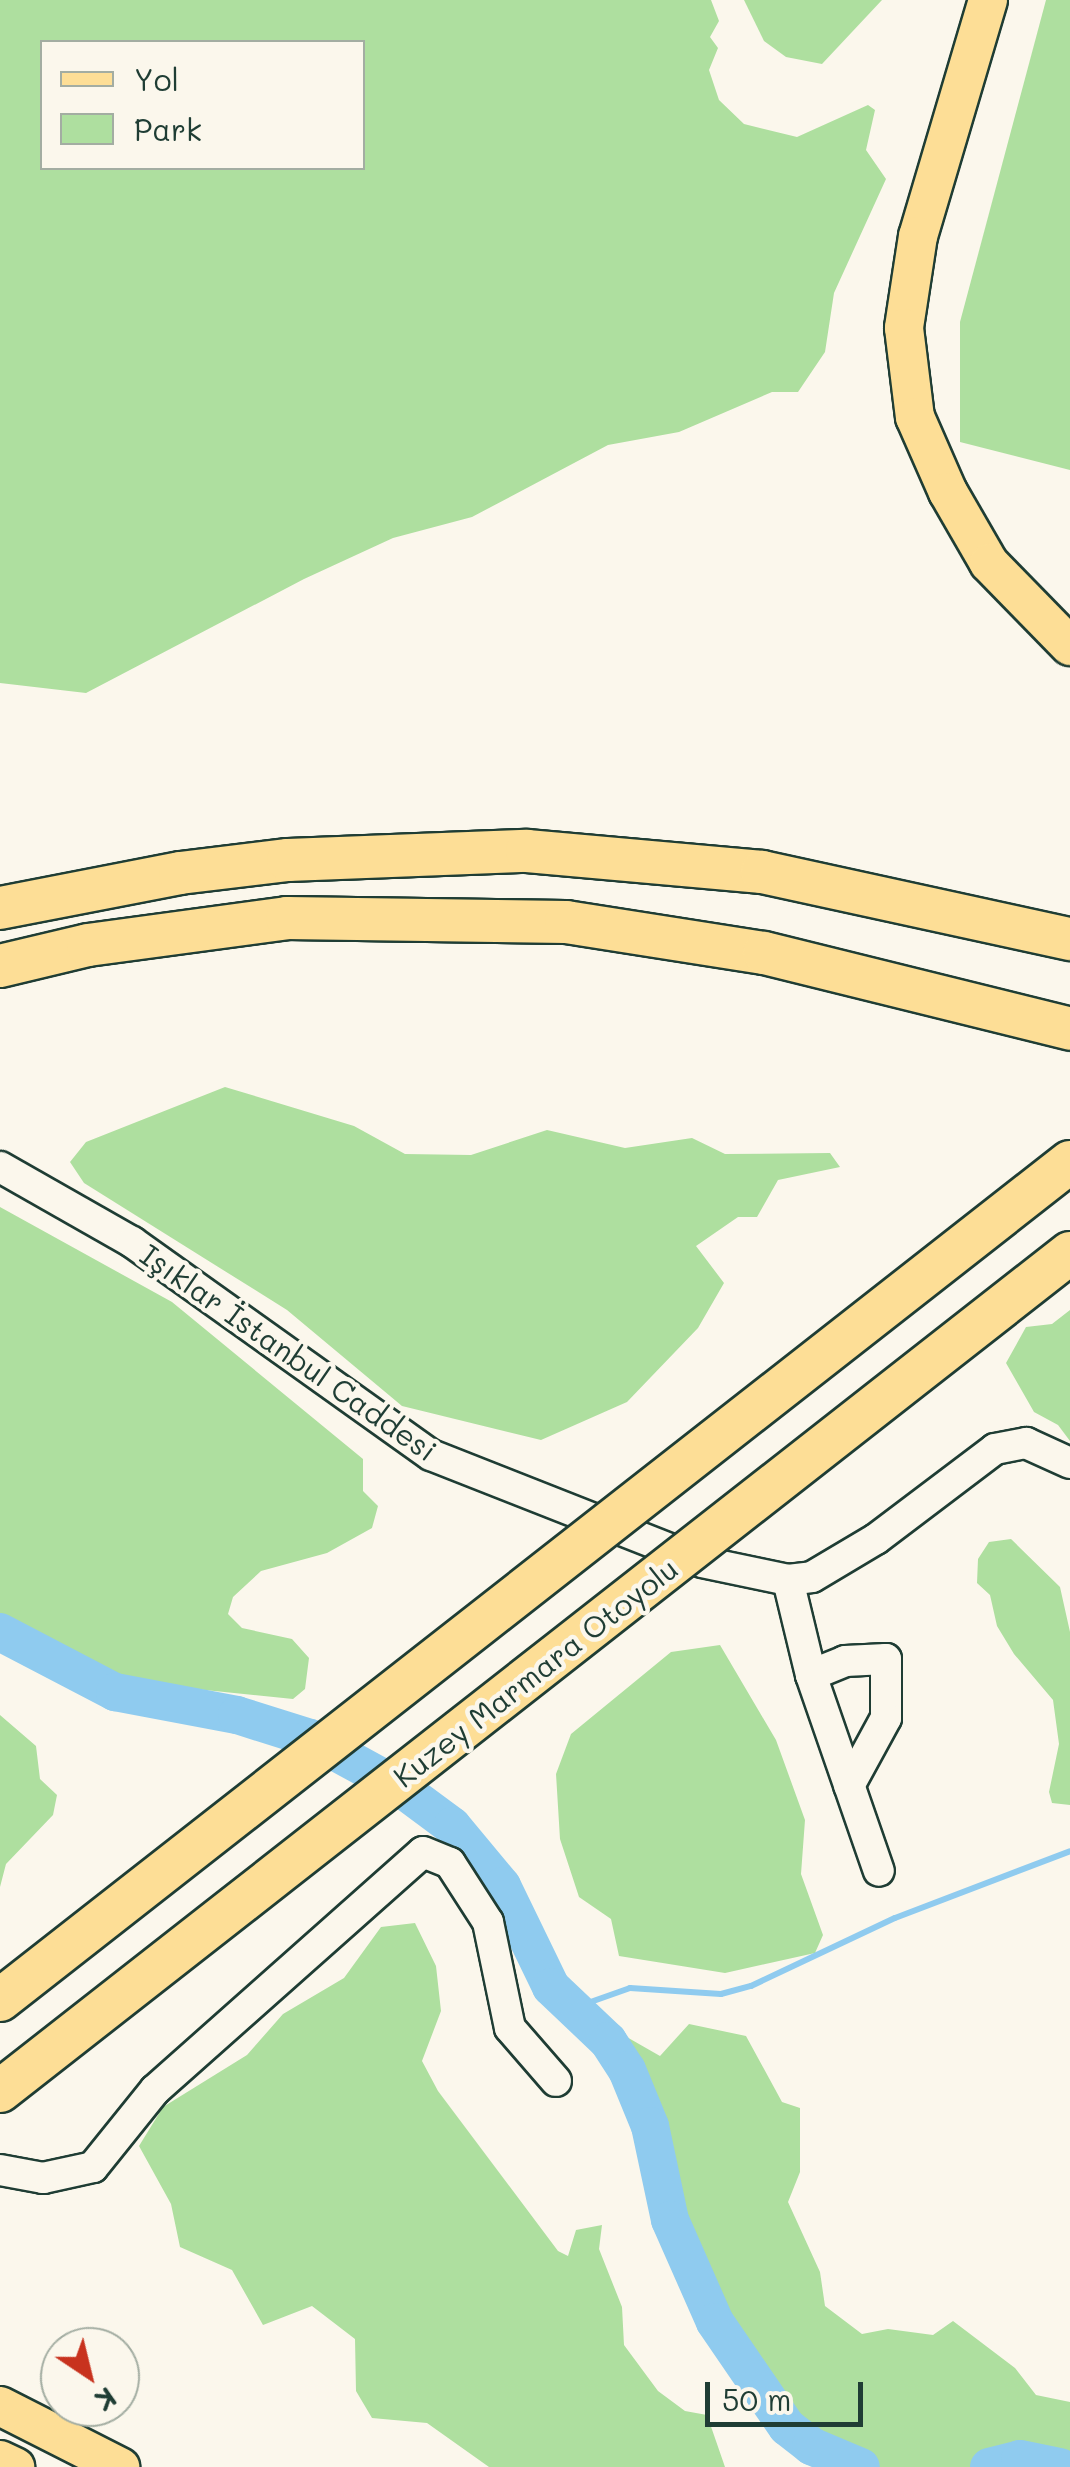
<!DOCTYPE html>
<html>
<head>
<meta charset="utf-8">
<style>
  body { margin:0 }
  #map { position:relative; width:1070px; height:2467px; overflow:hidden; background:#fbf7ec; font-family:Mali,sans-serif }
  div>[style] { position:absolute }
  .green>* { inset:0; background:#aedf9f }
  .stream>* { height:6px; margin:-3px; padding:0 3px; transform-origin:3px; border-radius:3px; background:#8fcbef }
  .river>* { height:38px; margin:-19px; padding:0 19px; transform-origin:19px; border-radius:19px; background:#8fcbef }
  .roads { filter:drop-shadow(2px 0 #1f3d34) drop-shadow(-2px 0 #1f3d34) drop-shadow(0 2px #1f3d34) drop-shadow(0 -2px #1f3d34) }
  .minor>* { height:30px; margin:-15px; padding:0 15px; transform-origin:15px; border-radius:15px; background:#fbf7ec }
  .major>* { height:38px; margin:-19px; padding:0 19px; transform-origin:19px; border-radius:19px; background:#fdde96 }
  .highway>* { height:42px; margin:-21px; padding:0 21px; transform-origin:21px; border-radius:21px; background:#fdde96 }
  .bridges { filter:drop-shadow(2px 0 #1f3d34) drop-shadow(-2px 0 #1f3d34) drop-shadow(0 2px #1f3d34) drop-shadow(0 -2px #1f3d34) }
  .highway-bridge>* { height:42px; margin:-21px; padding:0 21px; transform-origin:21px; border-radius:21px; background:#fdde96 }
  span { translate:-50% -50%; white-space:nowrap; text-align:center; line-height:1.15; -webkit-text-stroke:9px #fbf7ec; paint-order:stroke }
  .street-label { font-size:30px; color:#1f3d34 }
  .legend { position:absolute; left:40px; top:40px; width:325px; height:130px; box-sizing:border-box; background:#fbf7ec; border:2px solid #a3ada2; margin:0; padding:12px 18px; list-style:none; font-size:30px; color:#1f3d34 }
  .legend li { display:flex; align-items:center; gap:20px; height:50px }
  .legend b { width:50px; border:2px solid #a3ada2 }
  .north { position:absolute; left:40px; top:2327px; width:100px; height:100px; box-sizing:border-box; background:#fbf7ec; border:2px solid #a3ada2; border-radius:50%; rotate:145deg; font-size:28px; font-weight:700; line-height:40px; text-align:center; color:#1f3d34 }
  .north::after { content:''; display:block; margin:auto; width:35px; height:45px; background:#c8321e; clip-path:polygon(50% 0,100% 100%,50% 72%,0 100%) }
  .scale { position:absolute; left:705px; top:2382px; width:158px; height:45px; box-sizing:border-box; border:5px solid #1f3d34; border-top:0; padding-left:12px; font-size:30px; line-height:35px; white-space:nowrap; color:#1f3d34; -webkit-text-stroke:8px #fbf7ec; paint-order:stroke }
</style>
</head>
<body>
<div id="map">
  <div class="green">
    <div style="clip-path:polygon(evenodd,0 0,711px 0,719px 21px,710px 37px,718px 48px,709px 70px,719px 100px,744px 124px,797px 137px,868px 105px,875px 110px,866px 150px,886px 179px,834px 293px,825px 352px,798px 392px,772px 392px,679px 432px,608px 445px,472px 517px,393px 538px,304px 579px,86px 693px,0 683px,0 0,42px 42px,362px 42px,362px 168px,42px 168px,42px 42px)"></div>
    <div style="clip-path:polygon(744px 0,882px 0,822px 64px,786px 57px,764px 41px)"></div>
    <div style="clip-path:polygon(1046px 0,1070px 0,1070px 470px,960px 442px,960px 322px)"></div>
    <div style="clip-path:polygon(225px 1087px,354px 1126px,405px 1154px,471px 1155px,547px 1130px,625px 1148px,692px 1138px,725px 1154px,830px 1153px,840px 1167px,778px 1180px,757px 1217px,738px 1217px,696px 1246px,724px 1283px,698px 1328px,627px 1402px,541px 1440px,402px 1406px,287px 1310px,84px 1183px,70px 1162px,86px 1142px)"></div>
    <div style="clip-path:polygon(0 1207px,172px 1302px,363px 1459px,363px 1491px,378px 1506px,372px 1528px,327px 1553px,261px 1571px,233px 1597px,228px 1614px,242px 1628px,292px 1639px,309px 1658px,305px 1689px,293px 1699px,127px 1682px,23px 1641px,0 1621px)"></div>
    <div style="clip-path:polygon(1070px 1310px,1070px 1441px,1058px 1425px,1034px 1412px,1006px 1363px,1026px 1327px,1052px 1324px)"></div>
    <div style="clip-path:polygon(1011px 1539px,1060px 1587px,1070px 1632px,1070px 1805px,1052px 1803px,1049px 1792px,1059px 1744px,1053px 1700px,1014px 1654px,997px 1626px,990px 1595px,977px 1583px,978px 1559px,989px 1542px)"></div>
    <div style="clip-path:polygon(720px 1645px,776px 1740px,805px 1820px,801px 1874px,823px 1935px,815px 1953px,725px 1973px,619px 1956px,611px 1919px,579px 1897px,560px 1839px,556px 1774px,571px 1734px,671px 1652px)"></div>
    <div style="clip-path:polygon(0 1715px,36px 1746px,40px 1779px,57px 1795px,53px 1815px,6px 1864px,0 1887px)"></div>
    <div style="clip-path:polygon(415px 1923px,436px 1966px,441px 2011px,422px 2061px,438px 2091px,558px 2251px,568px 2256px,576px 2230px,602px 2225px,599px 2249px,622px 2307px,624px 2345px,658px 2391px,685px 2411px,707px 2415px,725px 2467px,489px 2467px,427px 2423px,372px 2418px,356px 2391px,355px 2339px,312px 2306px,263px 2325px,232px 2270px,180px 2247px,171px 2204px,139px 2146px,163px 2107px,247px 2055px,283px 2014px,344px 1978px,381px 1927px)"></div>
    <div style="clip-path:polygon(689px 2024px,746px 2036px,782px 2102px,800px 2108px,800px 2172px,788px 2202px,820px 2272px,825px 2306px,862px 2334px,888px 2329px,933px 2335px,953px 2321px,1015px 2368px,1036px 2395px,1070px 2402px,1070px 2467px,847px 2467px,768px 2429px,668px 2236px,647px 2139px,606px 2050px,609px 2033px,618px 2032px,660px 2056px)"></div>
  </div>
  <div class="stream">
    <div style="left:582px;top:2005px;width:51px;rotate:-19.5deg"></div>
    <div style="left:630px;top:1988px;width:91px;rotate:3.8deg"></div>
    <div style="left:721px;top:1994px;width:31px;rotate:-15deg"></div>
    <div style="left:751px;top:1986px;width:159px;rotate:-25.3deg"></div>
    <div style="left:895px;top:1918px;width:187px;rotate:-20.9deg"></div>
  </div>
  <div class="river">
    <div style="left:0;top:1632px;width:130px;rotate:27.6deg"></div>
    <div style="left:115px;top:1692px;width:124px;rotate:10.7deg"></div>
    <div style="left:237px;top:1715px;width:77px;rotate:17.5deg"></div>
    <div style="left:310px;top:1738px;width:100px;rotate:28.6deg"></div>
    <div style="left:398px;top:1786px;width:67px;rotate:36.5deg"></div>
    <div style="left:452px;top:1826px;width:78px;rotate:50.2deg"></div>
    <div style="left:502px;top:1886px;width:112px;rotate:64.1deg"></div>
    <div style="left:551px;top:1987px;width:79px;rotate:43.5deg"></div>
    <div style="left:608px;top:2041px;width:35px;rotate:57deg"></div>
    <div style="left:627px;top:2070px;width:61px;rotate:67.7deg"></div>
    <div style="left:650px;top:2126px;width:96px;rotate:78deg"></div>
    <div style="left:670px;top:2220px;width:111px;rotate:66.2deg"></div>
    <div style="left:715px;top:2322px;width:127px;rotate:55.6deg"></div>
    <div style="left:787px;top:2427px;width:31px;rotate:38deg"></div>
    <div style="left:811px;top:2446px;width:54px;rotate:22.8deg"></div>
    <div style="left:989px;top:2467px;width:32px;rotate:-14deg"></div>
    <div style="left:1020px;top:2459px;width:41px;rotate:11.3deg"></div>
  </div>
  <div class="roads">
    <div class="minor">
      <div style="left:0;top:1167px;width:152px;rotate:29.6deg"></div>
      <div style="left:132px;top:1242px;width:367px;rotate:35.5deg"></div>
      <div style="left:431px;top:1455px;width:291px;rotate:21.5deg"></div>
      <div style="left:702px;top:1562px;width:88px;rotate:11.8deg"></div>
      <div style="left:788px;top:1580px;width:24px;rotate:-7deg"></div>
      <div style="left:812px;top:1577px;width:74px;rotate:-30.7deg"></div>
      <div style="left:876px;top:1539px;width:149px;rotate:-37.1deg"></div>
      <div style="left:995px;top:1449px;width:32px;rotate:-11deg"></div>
      <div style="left:1026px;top:1443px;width:48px;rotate:24.4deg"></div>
      <div style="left:788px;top:1580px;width:98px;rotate:76.4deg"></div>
      <div style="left:811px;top:1675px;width:207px;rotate:70.9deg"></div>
      <div style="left:811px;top:1675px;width:37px;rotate:-22deg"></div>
      <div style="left:845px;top:1661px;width:41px;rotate:-2.8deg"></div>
      <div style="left:886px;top:1659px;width:59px;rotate:90deg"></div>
      <div style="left:886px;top:1718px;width:77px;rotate:118.6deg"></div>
      <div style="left:0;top:2170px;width:44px;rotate:10.5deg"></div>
      <div style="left:43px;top:2178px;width:51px;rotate:-12.4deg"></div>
      <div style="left:93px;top:2167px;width:99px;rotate:-51.2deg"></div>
      <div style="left:155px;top:2090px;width:358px;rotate:-41.6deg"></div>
      <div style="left:423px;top:1852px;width:29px;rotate:22deg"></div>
      <div style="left:450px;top:1863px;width:70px;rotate:57.2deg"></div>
      <div style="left:488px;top:1922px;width:108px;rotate:78.3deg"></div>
      <div style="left:510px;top:2028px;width:70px;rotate:49deg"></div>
    </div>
    <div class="major">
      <div style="left:988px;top:0;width:246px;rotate:106.5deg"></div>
      <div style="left:918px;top:236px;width:93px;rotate:98.7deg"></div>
      <div style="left:904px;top:328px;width:90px;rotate:83deg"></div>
      <div style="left:915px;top:417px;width:82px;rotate:66.3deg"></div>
      <div style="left:948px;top:492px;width:82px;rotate:60deg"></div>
      <div style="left:989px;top:563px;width:116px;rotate:45.7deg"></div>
      <div style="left:0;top:2406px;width:135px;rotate:26.9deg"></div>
      <div style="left:0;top:2460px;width:17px;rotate:25deg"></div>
    </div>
    <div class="highway">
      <div style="left:0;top:908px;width:183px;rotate:-11deg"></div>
      <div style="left:180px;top:873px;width:109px;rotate:-6.9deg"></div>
      <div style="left:288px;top:860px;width:239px;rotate:-2.2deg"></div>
      <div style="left:527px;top:851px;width:236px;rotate:5.1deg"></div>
      <div style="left:762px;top:872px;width:315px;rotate:12.3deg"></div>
      <div style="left:0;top:966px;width:90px;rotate:-13.4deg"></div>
      <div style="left:88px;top:945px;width:201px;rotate:-7.7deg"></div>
      <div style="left:287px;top:918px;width:279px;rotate:0.8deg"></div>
      <div style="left:566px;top:922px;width:200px;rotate:8.9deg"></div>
      <div style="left:764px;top:953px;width:315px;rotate:13.9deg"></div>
    </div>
  </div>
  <div class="bridges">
    <div class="highway-bridge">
      <div style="left:0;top:2000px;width:1359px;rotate:-38.07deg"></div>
      <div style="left:0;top:2091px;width:1359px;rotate:-38.07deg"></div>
    </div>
  </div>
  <div class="street-label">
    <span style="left:289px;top:1352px;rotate:35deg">Işıklar İstanbul Caddesi</span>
    <span style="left:535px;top:1672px;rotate:-38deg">Kuzey Marmara Otoyolu</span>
  </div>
  <ul class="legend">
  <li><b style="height:12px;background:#fdde96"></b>Yol</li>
  <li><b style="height:28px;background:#aedf9f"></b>Park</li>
  </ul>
  <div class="north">K</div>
  <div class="scale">50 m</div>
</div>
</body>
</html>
